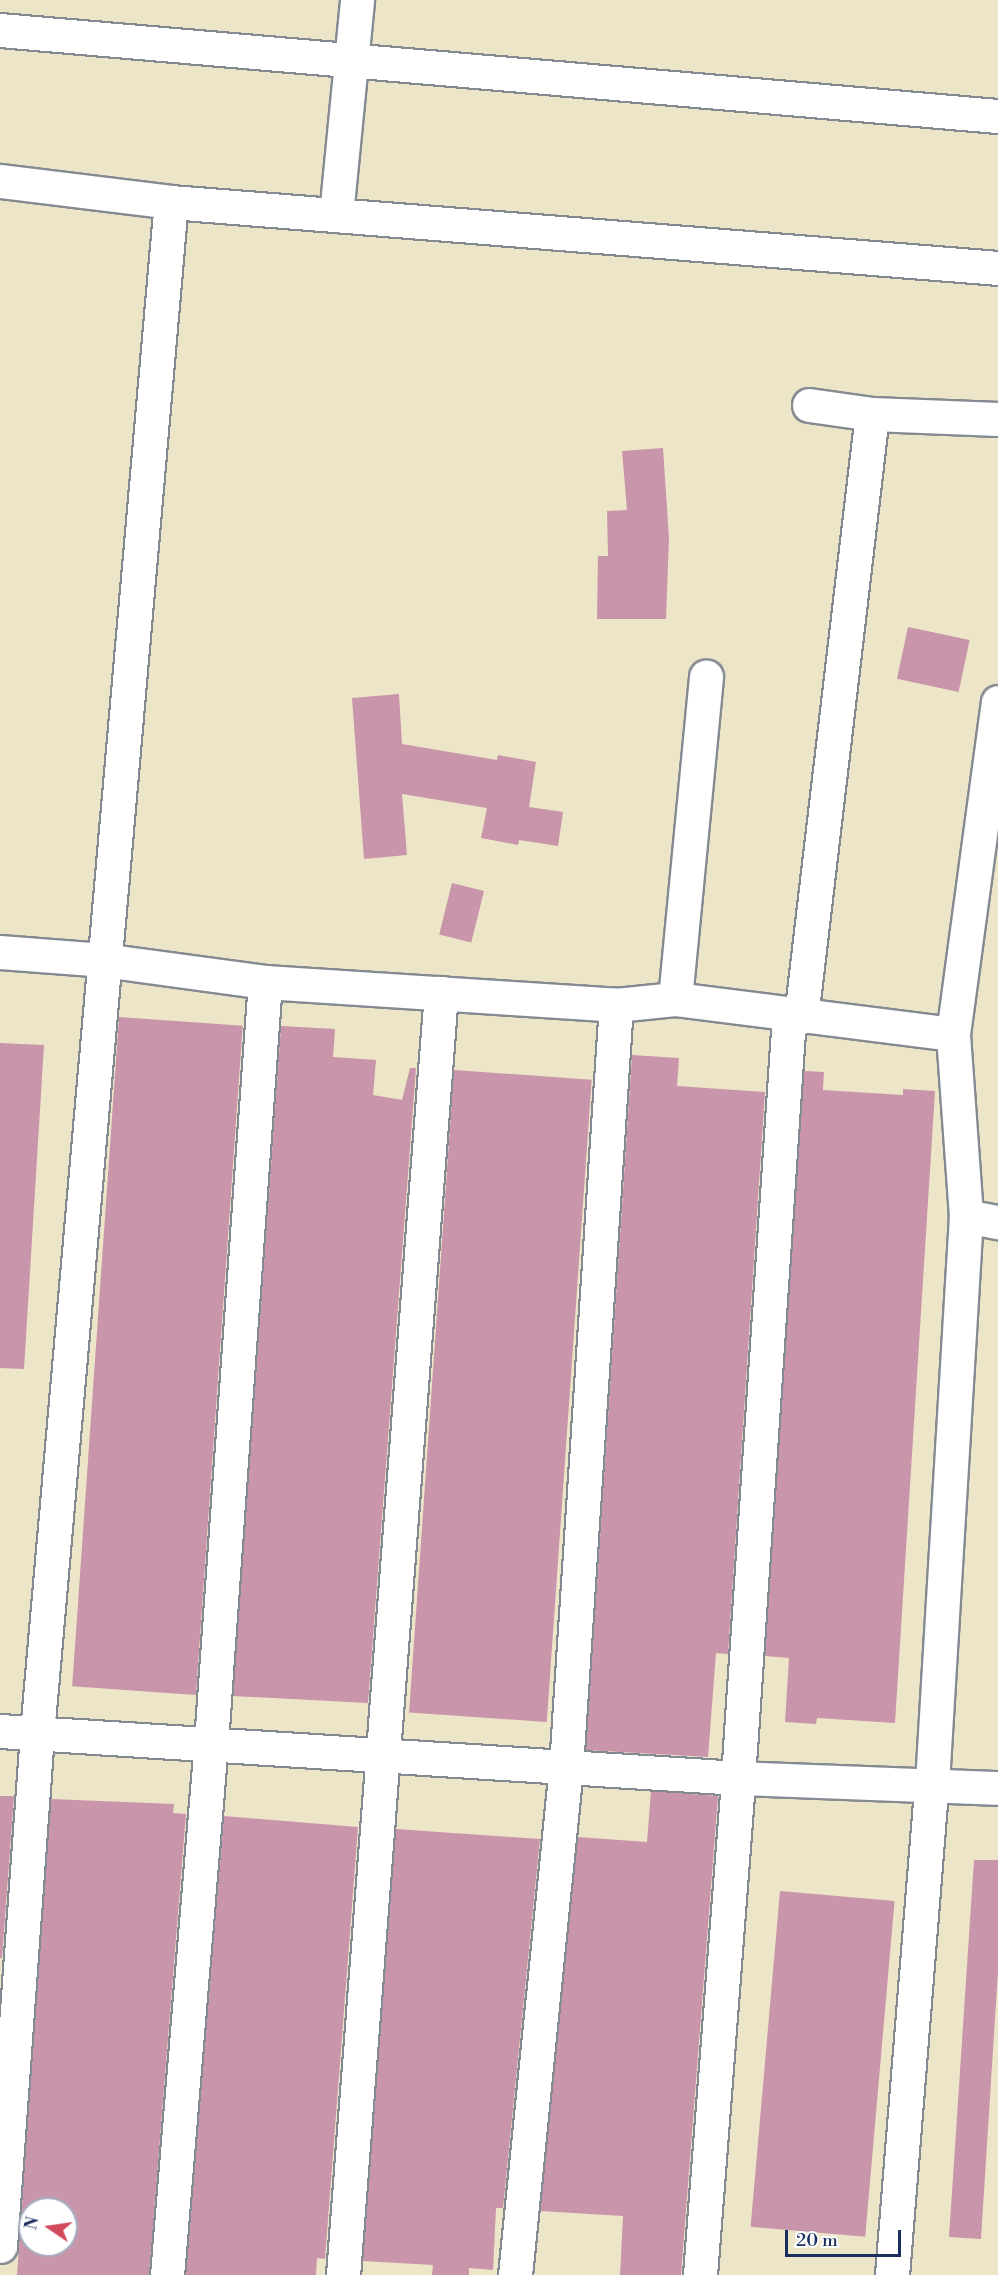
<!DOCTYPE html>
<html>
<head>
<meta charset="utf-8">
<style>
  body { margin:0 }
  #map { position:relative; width:998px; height:2275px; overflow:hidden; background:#ede5c7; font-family:"Libre Bodoni",serif }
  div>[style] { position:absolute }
  .building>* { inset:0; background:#c995aa; transform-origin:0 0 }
  .roads { filter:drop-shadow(2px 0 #848a92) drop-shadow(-2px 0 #848a92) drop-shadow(0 2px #848a92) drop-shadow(0 -2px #848a92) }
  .minor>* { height:33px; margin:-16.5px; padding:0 16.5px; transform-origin:16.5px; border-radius:16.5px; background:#fff }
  span { translate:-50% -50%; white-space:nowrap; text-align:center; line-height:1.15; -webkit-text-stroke:4.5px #fff; paint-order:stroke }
  .north { position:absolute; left:18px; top:2197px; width:60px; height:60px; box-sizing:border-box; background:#fff; border:2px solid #a4acbf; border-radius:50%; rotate:283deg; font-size:16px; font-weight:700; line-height:24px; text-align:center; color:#1b2f5e }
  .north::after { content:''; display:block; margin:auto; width:21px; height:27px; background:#d1495b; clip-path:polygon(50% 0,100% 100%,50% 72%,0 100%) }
  .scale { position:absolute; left:785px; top:2230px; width:116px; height:27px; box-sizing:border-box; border:3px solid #1b2f5e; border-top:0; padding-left:8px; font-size:18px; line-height:21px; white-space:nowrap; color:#1b2f5e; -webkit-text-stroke:4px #fff; paint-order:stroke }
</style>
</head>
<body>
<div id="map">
  <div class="building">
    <div style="clip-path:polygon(663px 448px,669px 538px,666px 619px,597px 619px,598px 556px,608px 556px,607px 511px,627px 510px,622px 451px)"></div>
    <div style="left:908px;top:627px;width:63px;height:53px;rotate:12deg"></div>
    <div style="clip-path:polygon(399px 694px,402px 744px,497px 760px,498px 755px,536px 762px,529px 807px,563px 812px,558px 846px,519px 840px,518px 845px,481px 838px,487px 808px,402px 794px,407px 855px,364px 859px,352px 698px)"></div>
    <div style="left:452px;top:883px;width:33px;height:53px;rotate:14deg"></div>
    <div style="left:119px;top:1017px;width:124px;height:671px;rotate:4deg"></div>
    <div style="clip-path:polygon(281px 1026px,335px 1029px,333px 1057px,376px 1060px,373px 1095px,402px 1100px,410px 1068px,416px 1068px,368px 1703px,233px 1696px)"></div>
    <div style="clip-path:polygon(0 1043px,44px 1045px,24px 1369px,0 1368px)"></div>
    <div style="clip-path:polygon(632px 1055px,679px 1058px,677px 1086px,765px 1092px,728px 1654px,716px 1653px,708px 1757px,586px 1750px)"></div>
    <div style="left:454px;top:1070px;width:138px;height:644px;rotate:4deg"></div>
    <div style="clip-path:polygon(804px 1071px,824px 1072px,823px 1090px,903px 1095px,903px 1089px,935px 1091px,895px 1723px,817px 1718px,816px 1724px,785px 1722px,789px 1658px,765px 1656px)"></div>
    <div style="clip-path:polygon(651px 1791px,718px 1796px,681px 2275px,620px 2275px,623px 2216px,540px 2211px,578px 1837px,647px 1842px)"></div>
    <div style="clip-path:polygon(0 1796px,14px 1796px,2px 1958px,0 1958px)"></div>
    <div style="clip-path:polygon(evenodd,51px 1799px,174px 1804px,173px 1813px,186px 1814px,149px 2275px,17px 2275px,51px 1799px,30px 2209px,66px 2209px,66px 2245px,30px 2245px,30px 2209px)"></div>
    <div style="clip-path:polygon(224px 1816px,358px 1827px,325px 2259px,317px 2258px,316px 2275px,186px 2275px)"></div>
    <div style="clip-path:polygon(396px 1829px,540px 1839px,503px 2208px,496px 2208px,493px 2270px,469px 2268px,469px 2275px,432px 2275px,433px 2265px,363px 2261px)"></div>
    <div style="clip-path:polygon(974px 1860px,998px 1860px,998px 1971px,981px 2239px,949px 2237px)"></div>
    <div style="left:780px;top:1891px;width:115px;height:337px;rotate:5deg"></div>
  </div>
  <div class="roads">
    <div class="minor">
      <div style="left:0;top:30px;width:1002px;rotate:4.93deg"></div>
      <div style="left:0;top:181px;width:172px;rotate:7deg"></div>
      <div style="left:171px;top:202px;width:830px;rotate:4.56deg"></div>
      <div style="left:336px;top:215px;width:216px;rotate:-84.4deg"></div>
      <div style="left:809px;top:405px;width:64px;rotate:8.1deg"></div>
      <div style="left:872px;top:414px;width:126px;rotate:2.3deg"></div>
      <div style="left:0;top:952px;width:103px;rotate:4.4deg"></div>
      <div style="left:103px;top:960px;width:163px;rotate:7.7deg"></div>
      <div style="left:265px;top:982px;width:352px;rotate:3.7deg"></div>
      <div style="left:616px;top:1005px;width:59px;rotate:-5.8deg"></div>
      <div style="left:675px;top:999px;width:280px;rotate:7.2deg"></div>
      <div style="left:675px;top:999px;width:324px;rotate:-84.5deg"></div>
      <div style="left:801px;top:1017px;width:607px;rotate:-83.28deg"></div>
      <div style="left:966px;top:1216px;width:33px;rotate:11deg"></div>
      <div style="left:0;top:1731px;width:739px;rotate:3.64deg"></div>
      <div style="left:738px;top:1778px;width:260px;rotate:2.2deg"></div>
      <div style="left:0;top:2246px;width:514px;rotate:-85.87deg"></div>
      <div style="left:37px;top:1733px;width:1537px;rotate:-85deg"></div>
      <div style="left:167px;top:2275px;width:535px;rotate:-85.28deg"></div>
      <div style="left:211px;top:1742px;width:762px;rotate:-85.94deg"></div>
      <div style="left:343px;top:2275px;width:1286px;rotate:-85.63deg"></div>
      <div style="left:515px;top:2275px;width:511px;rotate:-84.27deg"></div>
      <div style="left:566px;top:1767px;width:764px;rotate:-86.25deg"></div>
      <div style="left:700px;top:2275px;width:498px;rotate:-85.6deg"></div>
      <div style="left:738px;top:1778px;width:764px;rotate:-86.17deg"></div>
      <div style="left:892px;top:2275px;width:494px;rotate:-85.4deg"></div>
      <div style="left:932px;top:1783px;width:568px;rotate:-86.57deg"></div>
      <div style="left:966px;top:1216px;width:182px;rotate:-94.1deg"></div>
      <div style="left:953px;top:1034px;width:335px;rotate:-82.3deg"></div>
    </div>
  </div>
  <div class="north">N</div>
  <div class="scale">20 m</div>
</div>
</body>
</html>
